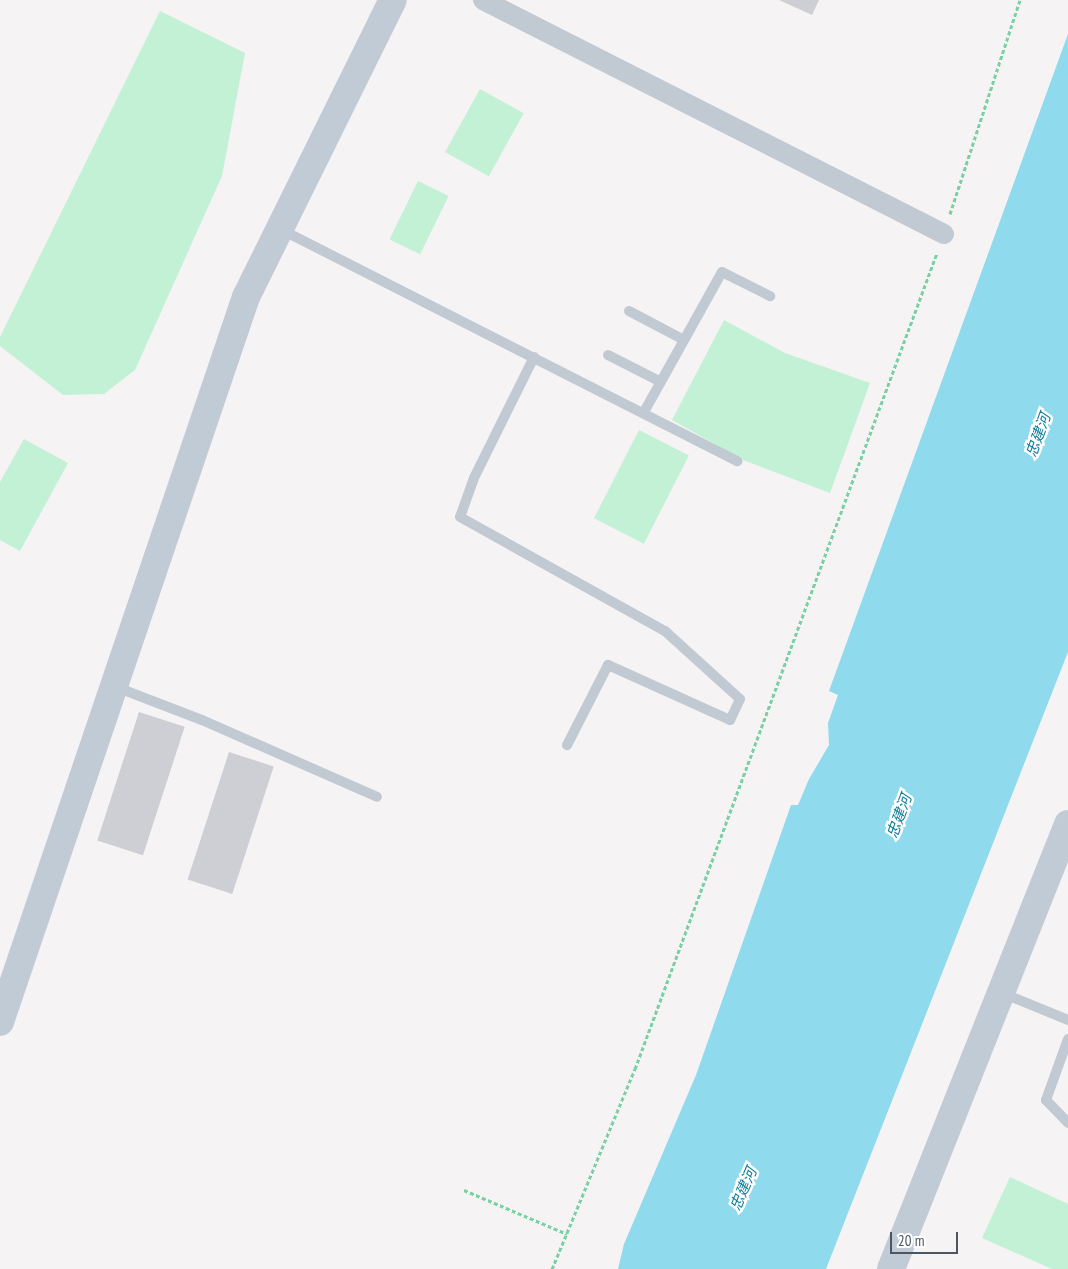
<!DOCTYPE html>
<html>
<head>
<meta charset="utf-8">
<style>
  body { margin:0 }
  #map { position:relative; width:1068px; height:1269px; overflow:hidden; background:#f5f3f3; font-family:"PT Sans Narrow","Noto Sans SC",sans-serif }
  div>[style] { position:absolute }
  .green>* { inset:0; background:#c3f1d5; transform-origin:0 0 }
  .water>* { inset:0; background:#90daee }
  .building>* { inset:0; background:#cdcfd5; transform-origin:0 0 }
  .path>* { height:3px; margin-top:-1.5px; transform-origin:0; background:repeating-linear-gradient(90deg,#7ad0a6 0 4px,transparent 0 6.5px) }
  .lane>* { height:10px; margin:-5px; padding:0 5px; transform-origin:5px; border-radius:5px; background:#c1cad2 }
  .street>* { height:20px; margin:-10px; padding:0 10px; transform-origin:10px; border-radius:10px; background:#c1cad2 }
  .secondary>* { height:28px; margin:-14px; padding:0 14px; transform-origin:14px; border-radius:14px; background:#c1cbd6 }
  span { translate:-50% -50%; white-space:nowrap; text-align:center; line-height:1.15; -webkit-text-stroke:5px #fff; paint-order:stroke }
  .water-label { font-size:15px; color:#0c7c9b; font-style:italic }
  .scale { position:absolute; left:890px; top:1232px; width:68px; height:22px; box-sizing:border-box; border:2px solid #4a5661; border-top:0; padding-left:6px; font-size:15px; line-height:18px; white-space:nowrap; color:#4a5661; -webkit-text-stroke:4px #fff; paint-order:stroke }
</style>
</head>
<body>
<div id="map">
  <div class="green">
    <div style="clip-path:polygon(160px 11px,245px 53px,222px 176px,135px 370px,104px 394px,63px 395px,0 346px,0 337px)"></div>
    <div style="left:480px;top:89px;width:50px;height:72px;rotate:29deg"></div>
    <div style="left:418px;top:181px;width:34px;height:65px;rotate:26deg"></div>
    <div style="clip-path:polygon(724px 320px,785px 353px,870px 383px,830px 493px,743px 460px,672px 420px)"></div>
    <div style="left:639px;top:430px;width:56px;height:99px;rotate:27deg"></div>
    <div style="clip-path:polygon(24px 439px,68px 463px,20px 551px,0 540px,0 482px)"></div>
    <div style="clip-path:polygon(1010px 1177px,1068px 1204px,1068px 1269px,1052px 1269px,982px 1238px)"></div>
  </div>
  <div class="water">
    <div style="clip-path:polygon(1068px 34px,1068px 652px,826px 1269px,618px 1269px,624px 1244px,696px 1075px,791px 805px,798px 805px,809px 779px,829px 745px,828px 723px,838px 695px,829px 691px)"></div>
  </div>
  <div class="building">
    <div style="clip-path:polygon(779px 0,819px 0,812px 15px)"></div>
    <div style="left:139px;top:712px;width:48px;height:135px;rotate:18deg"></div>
    <div style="left:229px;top:752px;width:47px;height:134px;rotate:18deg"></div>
  </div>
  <div class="path">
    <div style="left:950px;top:214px;width:225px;rotate:-71.9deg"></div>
    <div style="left:464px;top:1190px;width:112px;rotate:23.1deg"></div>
    <div style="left:552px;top:1269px;width:217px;rotate:-67.5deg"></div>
    <div style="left:635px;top:1069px;width:870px;rotate:-69.69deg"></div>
  </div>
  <div class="lane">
    <div style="left:280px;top:229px;width:513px;rotate:26.92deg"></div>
    <div style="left:629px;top:311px;width:62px;rotate:27.8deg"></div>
    <div style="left:608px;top:355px;width:59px;rotate:27deg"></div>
    <div style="left:534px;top:357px;width:135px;rotate:116.4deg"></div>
    <div style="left:474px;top:478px;width:41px;rotate:109.7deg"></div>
    <div style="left:460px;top:517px;width:235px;rotate:29.1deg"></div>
    <div style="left:665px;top:631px;width:101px;rotate:42.2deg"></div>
    <div style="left:740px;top:699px;width:23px;rotate:115deg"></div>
    <div style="left:730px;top:720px;width:134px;rotate:-155.7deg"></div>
    <div style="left:608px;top:665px;width:90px;rotate:117.1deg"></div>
    <div style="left:644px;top:412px;width:160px;rotate:-60.9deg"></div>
    <div style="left:722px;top:272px;width:54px;rotate:26.6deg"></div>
    <div style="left:116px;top:687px;width:92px;rotate:21deg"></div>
    <div style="left:202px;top:720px;width:191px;rotate:23.7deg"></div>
    <div style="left:1002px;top:993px;width:71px;rotate:22.2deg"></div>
    <div style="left:1068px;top:1039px;width:65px;rotate:109.8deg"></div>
    <div style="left:1046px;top:1100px;width:32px;rotate:46deg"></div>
  </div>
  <div class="street">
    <div style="left:483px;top:0;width:517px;rotate:26.91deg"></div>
  </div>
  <div class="secondary">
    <div style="left:0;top:1022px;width:766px;rotate:-71.26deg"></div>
    <div style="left:246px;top:297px;width:331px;rotate:-63.7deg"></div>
    <div style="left:891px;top:1269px;width:479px;rotate:-68.3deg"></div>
  </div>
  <div class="water-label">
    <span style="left:1038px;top:435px;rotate:-70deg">忠建河</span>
    <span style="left:899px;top:816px;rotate:-70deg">忠建河</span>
    <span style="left:743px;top:1189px;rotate:-67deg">忠建河</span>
  </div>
  <div class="scale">20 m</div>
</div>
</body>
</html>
